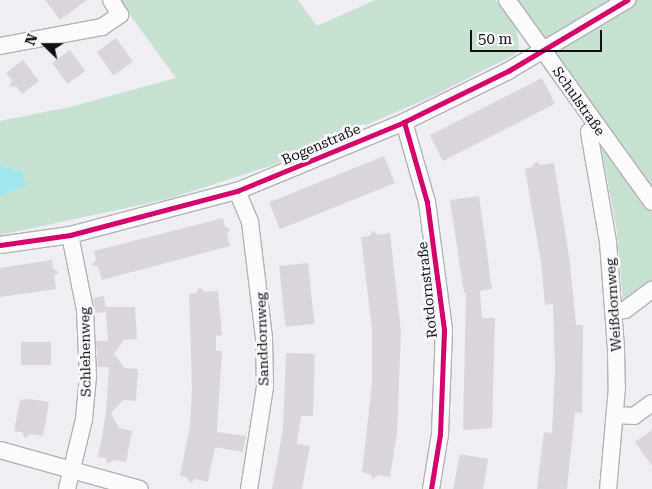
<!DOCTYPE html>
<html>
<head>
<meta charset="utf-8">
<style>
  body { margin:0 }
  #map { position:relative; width:652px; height:489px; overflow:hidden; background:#f1edf4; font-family:"Roboto Serif",serif }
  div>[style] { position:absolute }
  .green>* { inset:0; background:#c7e2d0 }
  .water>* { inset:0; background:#a0e7ec }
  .building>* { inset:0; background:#dad6dc; transform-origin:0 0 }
  .roads { filter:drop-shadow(1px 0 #b5b2b8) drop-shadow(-1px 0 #b5b2b8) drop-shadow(0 1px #b5b2b8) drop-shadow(0 -1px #b5b2b8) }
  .minor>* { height:16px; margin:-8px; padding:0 8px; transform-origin:8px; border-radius:8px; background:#fdfcfd }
  .cycleway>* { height:5px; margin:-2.5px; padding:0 2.5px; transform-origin:2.5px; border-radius:2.5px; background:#d6006c }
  span { translate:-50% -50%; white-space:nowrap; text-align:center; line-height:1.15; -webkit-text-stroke:5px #fcf9fe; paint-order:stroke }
  .street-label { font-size:14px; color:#120f14 }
  .north { position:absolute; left:20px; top:20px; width:50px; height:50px; -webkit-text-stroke:4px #fcf9fe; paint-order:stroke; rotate:292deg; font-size:14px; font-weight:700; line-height:20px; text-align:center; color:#120f14 }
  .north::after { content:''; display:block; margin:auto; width:18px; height:22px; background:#120f14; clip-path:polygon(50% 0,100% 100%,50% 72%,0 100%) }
  .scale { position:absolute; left:470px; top:30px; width:132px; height:22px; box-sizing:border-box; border:2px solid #120f14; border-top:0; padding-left:6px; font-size:15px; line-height:18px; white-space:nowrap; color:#120f14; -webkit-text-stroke:4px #fcf9fe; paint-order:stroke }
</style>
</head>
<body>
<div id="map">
  <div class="green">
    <div style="clip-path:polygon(119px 0,298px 0,317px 26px,375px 0,496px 0,516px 26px,519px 47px,516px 54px,431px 97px,273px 165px,168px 199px,0 235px,0 196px,25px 185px,22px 170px,0 166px,0 121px,70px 107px,176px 78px)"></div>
    <div style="clip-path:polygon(514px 0,652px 0,652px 187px,579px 89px)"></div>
    <div style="clip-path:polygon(600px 141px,652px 213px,652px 282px,623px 302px,617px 232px)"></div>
  </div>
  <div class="water">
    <div style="clip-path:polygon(0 166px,22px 170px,26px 185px,0 196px)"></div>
  </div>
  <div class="building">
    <div style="clip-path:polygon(45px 0,87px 0,60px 20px)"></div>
    <div style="left:116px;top:38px;width:29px;height:24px;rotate:54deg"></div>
    <div style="left:70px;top:50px;width:26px;height:22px;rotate:54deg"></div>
    <div style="clip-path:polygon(23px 60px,39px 81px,22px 94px,16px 86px,9px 87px,12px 80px,6px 73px)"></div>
    <div style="left:542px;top:78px;width:29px;height:126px;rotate:63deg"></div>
    <div style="left:384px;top:156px;width:29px;height:124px;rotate:68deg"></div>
    <div style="clip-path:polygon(536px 161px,540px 165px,554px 163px,570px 263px,576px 325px,583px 325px,582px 413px,575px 412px,567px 489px,537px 489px,544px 432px,552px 433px,555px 370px,553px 304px,545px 305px,541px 262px,525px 169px,532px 167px)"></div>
    <div style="clip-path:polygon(479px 196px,492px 289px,480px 291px,482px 318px,495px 318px,492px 428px,463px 430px,466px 293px,464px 293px,450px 200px)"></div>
    <div style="clip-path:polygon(223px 218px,225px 226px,230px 229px,227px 234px,230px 246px,102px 280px,98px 267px,92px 265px,96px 260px,94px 251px)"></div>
    <div style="clip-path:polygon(373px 231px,378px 235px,390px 233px,401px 331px,397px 433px,390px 477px,378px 475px,373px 479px,370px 474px,362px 472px,372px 384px,372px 329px,361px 237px,370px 236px)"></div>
    <div style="clip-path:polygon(52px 260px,53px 269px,59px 272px,54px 276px,56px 289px,0 297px,0 268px)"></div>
    <div style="left:308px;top:263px;width:61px;height:29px;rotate:84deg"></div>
    <div style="clip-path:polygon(200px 287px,205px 292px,218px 291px,222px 335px,216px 336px,216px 351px,222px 351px,217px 432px,246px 436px,243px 452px,215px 447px,208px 482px,195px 479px,190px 483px,187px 477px,180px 476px,190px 426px,192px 388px,189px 294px,196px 293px)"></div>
    <div style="clip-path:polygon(104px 296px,106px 310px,106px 307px,135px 307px,137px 339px,124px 340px,114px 354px,125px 368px,138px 369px,136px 401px,123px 400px,111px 413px,119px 428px,132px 431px,126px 462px,113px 460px,108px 464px,105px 458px,98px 457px,106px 414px,109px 367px,98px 367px,96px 341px,108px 341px,106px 312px,95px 313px,93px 298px)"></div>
    <div style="left:51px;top:342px;width:23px;height:30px;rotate:90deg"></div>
    <div style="clip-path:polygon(286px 353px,315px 354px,313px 416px,301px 416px,297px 444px,310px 446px,302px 489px,272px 489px,283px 429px)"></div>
    <div style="clip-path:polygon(29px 399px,49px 402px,43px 436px,30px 434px,25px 438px,22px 432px,14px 431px,20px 400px)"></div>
    <div style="clip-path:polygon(652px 430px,652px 466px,635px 442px)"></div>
    <div style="clip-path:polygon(460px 454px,488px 459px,483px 489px,453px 489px)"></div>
  </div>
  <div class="roads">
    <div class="minor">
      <div style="left:507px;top:0;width:249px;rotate:54.3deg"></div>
      <div style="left:0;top:46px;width:104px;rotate:-10.6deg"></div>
      <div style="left:102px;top:27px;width:22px;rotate:-34deg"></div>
      <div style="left:120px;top:15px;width:17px;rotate:-121deg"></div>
      <div style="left:404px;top:122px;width:83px;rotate:74deg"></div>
      <div style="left:427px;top:202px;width:129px;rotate:82.4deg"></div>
      <div style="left:444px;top:330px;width:104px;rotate:92.2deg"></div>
      <div style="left:440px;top:434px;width:56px;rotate:99.3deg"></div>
      <div style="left:597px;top:126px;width:10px;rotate:143deg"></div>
      <div style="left:589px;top:132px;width:112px;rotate:80.2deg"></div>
      <div style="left:608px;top:242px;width:106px;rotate:85.7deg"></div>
      <div style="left:616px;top:348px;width:39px;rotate:89deg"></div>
      <div style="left:617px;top:387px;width:102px;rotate:95deg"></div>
      <div style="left:237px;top:191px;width:34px;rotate:67deg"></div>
      <div style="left:250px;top:222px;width:117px;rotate:83.1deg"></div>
      <div style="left:264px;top:338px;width:49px;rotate:88.8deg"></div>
      <div style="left:265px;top:387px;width:103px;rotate:98.9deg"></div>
      <div style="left:0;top:245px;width:71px;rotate:-8.1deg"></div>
      <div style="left:70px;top:235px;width:173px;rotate:-14.8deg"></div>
      <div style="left:237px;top:191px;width:181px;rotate:-22.4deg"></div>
      <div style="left:404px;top:122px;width:116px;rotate:-26.1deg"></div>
      <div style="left:508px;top:71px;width:139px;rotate:-30.8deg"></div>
      <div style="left:615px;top:311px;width:10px;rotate:-6deg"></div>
      <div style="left:625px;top:310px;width:34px;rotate:-37deg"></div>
      <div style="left:615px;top:415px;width:19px;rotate:3deg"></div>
      <div style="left:634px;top:416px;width:22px;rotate:-36deg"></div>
      <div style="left:0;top:450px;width:145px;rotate:15.6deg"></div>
      <div style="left:67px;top:489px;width:72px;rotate:-76.3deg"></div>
      <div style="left:84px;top:419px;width:43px;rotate:-84.7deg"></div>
      <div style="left:88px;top:376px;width:66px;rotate:-92.6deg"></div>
      <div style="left:85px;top:310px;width:76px;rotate:-101.3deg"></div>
    </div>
  </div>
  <div class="cycleway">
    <div style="left:404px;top:122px;width:83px;rotate:74deg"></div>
    <div style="left:427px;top:202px;width:129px;rotate:82.4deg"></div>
    <div style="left:444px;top:330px;width:104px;rotate:92.2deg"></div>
    <div style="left:440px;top:434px;width:56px;rotate:99.3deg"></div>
    <div style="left:0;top:245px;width:71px;rotate:-8.1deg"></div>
    <div style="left:70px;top:235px;width:173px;rotate:-14.8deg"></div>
    <div style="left:237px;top:191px;width:181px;rotate:-22.4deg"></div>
    <div style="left:404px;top:122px;width:116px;rotate:-26.1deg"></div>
    <div style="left:508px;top:71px;width:139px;rotate:-30.8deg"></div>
  </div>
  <div class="street-label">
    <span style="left:579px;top:101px;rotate:55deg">Schulstraße</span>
    <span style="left:321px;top:144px;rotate:-23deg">Bogenstraße</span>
    <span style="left:427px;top:290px;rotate:-96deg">Rotdornstraße</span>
    <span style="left:613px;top:305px;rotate:-94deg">Weißdornweg</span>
    <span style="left:262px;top:339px;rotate:-92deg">Sanddornweg</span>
    <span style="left:85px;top:352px;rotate:-91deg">Schlehenweg</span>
  </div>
  <div class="north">N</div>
  <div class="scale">50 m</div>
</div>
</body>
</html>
